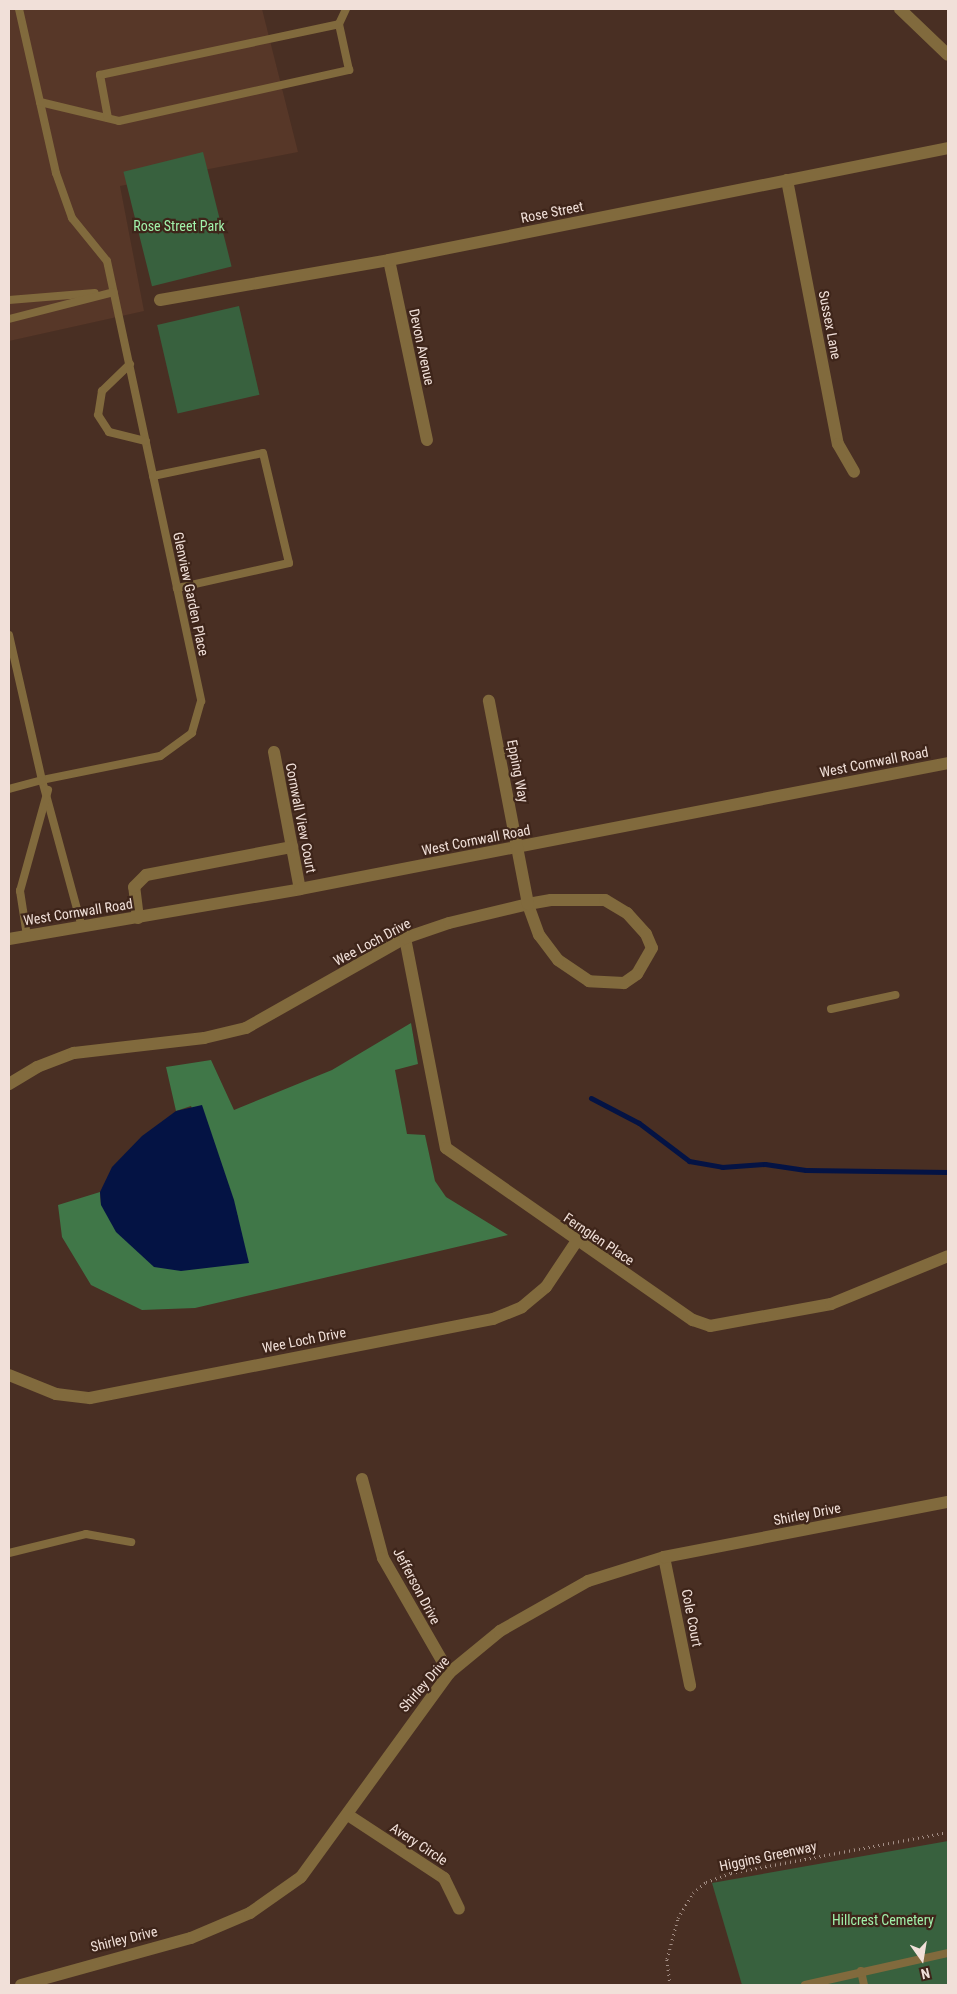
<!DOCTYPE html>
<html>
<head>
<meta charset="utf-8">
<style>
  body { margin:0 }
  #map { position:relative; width:957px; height:1994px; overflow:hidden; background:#492f23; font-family:"Roboto Condensed",sans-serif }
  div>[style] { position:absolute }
  .built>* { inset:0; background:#573728 }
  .green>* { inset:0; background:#38613e; transform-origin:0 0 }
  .forest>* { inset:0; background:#407748 }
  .water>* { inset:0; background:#041344 }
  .stream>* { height:5px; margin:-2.5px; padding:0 2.5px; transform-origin:2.5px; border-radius:2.5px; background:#041344 }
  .path>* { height:3px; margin-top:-1.5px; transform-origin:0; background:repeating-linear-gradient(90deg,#a48f86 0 1px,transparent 0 5px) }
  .lane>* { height:8px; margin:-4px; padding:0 4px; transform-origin:4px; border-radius:4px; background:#816a3d }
  .street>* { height:12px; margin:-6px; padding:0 6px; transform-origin:6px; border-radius:6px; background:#816a3d }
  span { translate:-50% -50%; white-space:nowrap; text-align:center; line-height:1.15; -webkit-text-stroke:4.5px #3e251a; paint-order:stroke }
  .street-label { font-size:14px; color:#f1e0d9 }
  .park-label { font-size:14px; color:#a1f1aa }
  .frame { position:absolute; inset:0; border:10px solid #f1e0d9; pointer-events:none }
  .north { position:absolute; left:897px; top:1934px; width:50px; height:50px; -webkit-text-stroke:4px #3e251a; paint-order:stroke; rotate:167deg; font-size:14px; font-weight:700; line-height:20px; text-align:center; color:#f1e0d9 }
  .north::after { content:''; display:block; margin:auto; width:18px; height:22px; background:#f1e0d9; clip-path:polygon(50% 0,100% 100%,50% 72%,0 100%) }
</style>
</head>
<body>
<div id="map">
  <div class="built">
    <div style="clip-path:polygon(9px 9px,262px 9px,298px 152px,120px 186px,144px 311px,9px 341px)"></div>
  </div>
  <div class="green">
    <div style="left:203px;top:152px;width:118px;height:82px;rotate:76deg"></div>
    <div style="left:239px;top:306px;width:91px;height:84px;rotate:77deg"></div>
    <div style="clip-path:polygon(948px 1841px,948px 1985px,742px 1985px,712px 1883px)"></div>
  </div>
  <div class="forest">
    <div style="clip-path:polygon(411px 1023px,418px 1064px,395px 1070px,407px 1134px,425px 1135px,435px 1181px,446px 1197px,508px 1235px,195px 1308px,142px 1310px,91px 1285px,62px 1237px,58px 1205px,100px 1192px,101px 1205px,238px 1217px,191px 1106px,176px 1111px,166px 1067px,211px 1060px,234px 1110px,332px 1070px)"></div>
  </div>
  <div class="water">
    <div style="clip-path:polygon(202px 1105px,234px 1200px,249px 1263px,181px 1271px,154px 1267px,116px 1232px,101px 1205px,100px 1192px,112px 1167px,142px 1136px,176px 1111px)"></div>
  </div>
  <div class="stream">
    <div style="left:591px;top:1098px;width:54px;rotate:27.5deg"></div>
    <div style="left:639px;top:1123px;width:63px;rotate:37.2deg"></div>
    <div style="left:689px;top:1161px;width:34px;rotate:10deg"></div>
    <div style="left:722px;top:1167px;width:43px;rotate:-4deg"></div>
    <div style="left:765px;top:1164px;width:41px;rotate:8.3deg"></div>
    <div style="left:806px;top:1170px;width:142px;rotate:0.8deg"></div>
  </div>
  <div class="path">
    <div style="left:670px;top:1985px;width:26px;rotate:-97deg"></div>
    <div style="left:667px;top:1959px;width:42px;rotate:-75deg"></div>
    <div style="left:678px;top:1918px;width:29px;rotate:-59deg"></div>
    <div style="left:693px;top:1893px;width:17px;rotate:-40deg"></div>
    <div style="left:706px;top:1882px;width:27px;rotate:-20deg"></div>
    <div style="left:731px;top:1873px;width:221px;rotate:-10.7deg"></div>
  </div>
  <div class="lane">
    <div style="left:19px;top:9px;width:168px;rotate:77.3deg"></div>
    <div style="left:56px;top:173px;width:48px;rotate:70.4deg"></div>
    <div style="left:72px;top:218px;width:55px;rotate:50.9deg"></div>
    <div style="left:107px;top:261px;width:450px;rotate:77.9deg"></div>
    <div style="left:201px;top:701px;width:33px;rotate:106deg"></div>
    <div style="left:192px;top:733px;width:39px;rotate:144deg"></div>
    <div style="left:160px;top:756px;width:120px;rotate:168.5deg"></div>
    <div style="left:42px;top:780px;width:152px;rotate:74.8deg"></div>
    <div style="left:40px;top:102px;width:81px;rotate:13.5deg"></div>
    <div style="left:119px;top:121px;width:236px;rotate:-12.5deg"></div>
    <div style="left:349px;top:70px;width:47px;rotate:-102.3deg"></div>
    <div style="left:339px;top:24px;width:17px;rotate:-65deg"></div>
    <div style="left:108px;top:118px;width:44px;rotate:-100.5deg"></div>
    <div style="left:100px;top:75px;width:244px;rotate:-12deg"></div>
    <div style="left:9px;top:300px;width:86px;rotate:-4.7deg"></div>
    <div style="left:9px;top:319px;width:108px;rotate:-14.4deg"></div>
    <div style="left:130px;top:364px;width:39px;rotate:136deg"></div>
    <div style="left:102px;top:391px;width:24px;rotate:99deg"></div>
    <div style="left:98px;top:415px;width:20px;rotate:57deg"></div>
    <div style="left:109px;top:432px;width:38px;rotate:14deg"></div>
    <div style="left:153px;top:476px;width:112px;rotate:-11.8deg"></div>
    <div style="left:263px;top:453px;width:113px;rotate:76.7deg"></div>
    <div style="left:289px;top:563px;width:115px;rotate:167.4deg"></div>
    <div style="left:9px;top:635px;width:149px;rotate:77.2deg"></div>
    <div style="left:42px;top:780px;width:34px;rotate:165deg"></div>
    <div style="left:27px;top:936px;width:46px;rotate:-98.8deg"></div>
    <div style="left:20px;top:891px;width:105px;rotate:-74.5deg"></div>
    <div style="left:831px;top:1009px;width:66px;rotate:-12.3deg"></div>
    <div style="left:9px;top:1553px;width:79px;rotate:-13.9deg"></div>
    <div style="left:86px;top:1534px;width:46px;rotate:10.1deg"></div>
    <div style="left:861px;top:1971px;width:14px;rotate:78deg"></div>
    <div style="left:805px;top:1985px;width:147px;rotate:-12.6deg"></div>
  </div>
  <div class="street">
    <div style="left:900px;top:9px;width:66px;rotate:43.8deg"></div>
    <div style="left:787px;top:180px;width:269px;rotate:79.1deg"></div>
    <div style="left:838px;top:444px;width:32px;rotate:60deg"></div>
    <div style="left:389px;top:260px;width:184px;rotate:78.1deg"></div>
    <div style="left:160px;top:300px;width:232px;rotate:-9.9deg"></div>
    <div style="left:389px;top:260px;width:570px;rotate:-11.33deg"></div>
    <div style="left:274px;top:752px;width:139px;rotate:79.3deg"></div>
    <div style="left:138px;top:918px;width:31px;rotate:-97deg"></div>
    <div style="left:134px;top:887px;width:17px;rotate:-45deg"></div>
    <div style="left:146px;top:875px;width:149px;rotate:-10.9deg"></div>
    <div style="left:405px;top:938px;width:214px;rotate:79deg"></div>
    <div style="left:446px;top:1148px;width:301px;rotate:34.9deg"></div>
    <div style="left:693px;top:1320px;width:18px;rotate:19deg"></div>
    <div style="left:710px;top:1326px;width:123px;rotate:-10.3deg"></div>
    <div style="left:831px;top:1304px;width:126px;rotate:-22.3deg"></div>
    <div style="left:9px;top:939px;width:295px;rotate:-9.7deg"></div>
    <div style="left:300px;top:889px;width:660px;rotate:-11deg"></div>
    <div style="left:9px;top:1084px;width:33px;rotate:-31deg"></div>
    <div style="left:37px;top:1067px;width:40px;rotate:-21deg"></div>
    <div style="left:74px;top:1053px;width:131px;rotate:-6.6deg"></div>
    <div style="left:204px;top:1038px;width:43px;rotate:-13.4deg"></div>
    <div style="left:246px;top:1028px;width:183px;rotate:-29.5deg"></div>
    <div style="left:405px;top:938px;width:46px;rotate:-18.8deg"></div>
    <div style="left:449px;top:923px;width:81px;rotate:-13.5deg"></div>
    <div style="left:528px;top:904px;width:23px;rotate:-10deg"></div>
    <div style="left:551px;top:900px;width:54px"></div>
    <div style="left:605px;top:900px;width:26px;rotate:31deg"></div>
    <div style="left:627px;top:913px;width:28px;rotate:48deg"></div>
    <div style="left:646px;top:934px;width:15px;rotate:67deg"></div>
    <div style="left:652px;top:948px;width:30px;rotate:120deg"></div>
    <div style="left:637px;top:974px;width:16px;rotate:145deg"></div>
    <div style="left:624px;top:983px;width:35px;rotate:-177deg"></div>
    <div style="left:589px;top:981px;width:37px;rotate:-146deg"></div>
    <div style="left:558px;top:960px;width:31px;rotate:-127deg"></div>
    <div style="left:539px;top:935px;width:33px;rotate:-110deg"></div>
    <div style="left:528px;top:904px;width:207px;rotate:-100.9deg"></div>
    <div style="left:9px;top:1375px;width:51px;rotate:22deg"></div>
    <div style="left:56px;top:1394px;width:34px;rotate:7deg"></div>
    <div style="left:90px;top:1398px;width:411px;rotate:-11.1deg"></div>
    <div style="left:493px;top:1319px;width:31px;rotate:-22deg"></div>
    <div style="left:522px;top:1307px;width:31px;rotate:-40deg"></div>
    <div style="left:546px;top:1287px;width:54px;rotate:-56.3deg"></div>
    <div style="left:362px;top:1479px;width:82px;rotate:75.1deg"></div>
    <div style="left:383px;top:1558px;width:133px;rotate:60.1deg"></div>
    <div style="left:664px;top:1557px;width:131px;rotate:78.5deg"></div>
    <div style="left:348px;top:1815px;width:115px;rotate:33.3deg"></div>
    <div style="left:444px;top:1878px;width:34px;rotate:64deg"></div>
    <div style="left:21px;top:1985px;width:176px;rotate:-15.5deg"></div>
    <div style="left:191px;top:1938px;width:64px;rotate:-23deg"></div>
    <div style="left:250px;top:1913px;width:62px;rotate:-35.2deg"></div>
    <div style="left:301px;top:1877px;width:252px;rotate:-54deg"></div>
    <div style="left:449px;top:1673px;width:66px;rotate:-39.5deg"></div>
    <div style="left:500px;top:1631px;width:101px;rotate:-29.6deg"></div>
    <div style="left:588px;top:1581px;width:80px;rotate:-17.5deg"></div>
    <div style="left:664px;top:1557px;width:289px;rotate:-11deg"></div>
  </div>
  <div class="street-label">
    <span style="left:552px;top:212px;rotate:-11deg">Rose Street</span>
    <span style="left:830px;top:325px;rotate:79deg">Sussex Lane</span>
    <span style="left:422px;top:347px;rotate:78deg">Devon Avenue</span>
    <span style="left:191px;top:594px;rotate:78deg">Glenview Garden Place</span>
    <span style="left:874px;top:762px;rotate:-11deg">West Cornwall Road</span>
    <span style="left:518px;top:771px;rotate:79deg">Epping Way</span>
    <span style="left:301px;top:818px;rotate:79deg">Cornwall View Court</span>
    <span style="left:476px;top:840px;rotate:-11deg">West Cornwall Road</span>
    <span style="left:78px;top:912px;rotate:-9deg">West Cornwall Road</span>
    <span style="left:372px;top:942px;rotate:-28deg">Wee Loch Drive</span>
    <span style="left:599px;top:1239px;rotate:34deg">Fernglen Place</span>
    <span style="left:304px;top:1340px;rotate:-11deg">Wee Loch Drive</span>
    <span style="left:807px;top:1514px;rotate:-11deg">Shirley Drive</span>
    <span style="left:417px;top:1586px;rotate:62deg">Jefferson Drive</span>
    <span style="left:692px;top:1618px;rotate:79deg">Cole Court</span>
    <span style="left:424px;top:1684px;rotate:-49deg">Shirley Drive</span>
    <span style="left:419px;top:1844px;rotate:33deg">Avery Circle</span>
    <span style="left:768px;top:1856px;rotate:-12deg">Higgins Greenway</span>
    <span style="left:124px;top:1939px;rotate:-14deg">Shirley Drive</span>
  </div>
  <div class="park-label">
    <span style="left:179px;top:226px">Rose Street Park</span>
    <span style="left:883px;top:1920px">Hillcrest Cemetery</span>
  </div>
  <div class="frame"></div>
  <div class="north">N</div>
</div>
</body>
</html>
